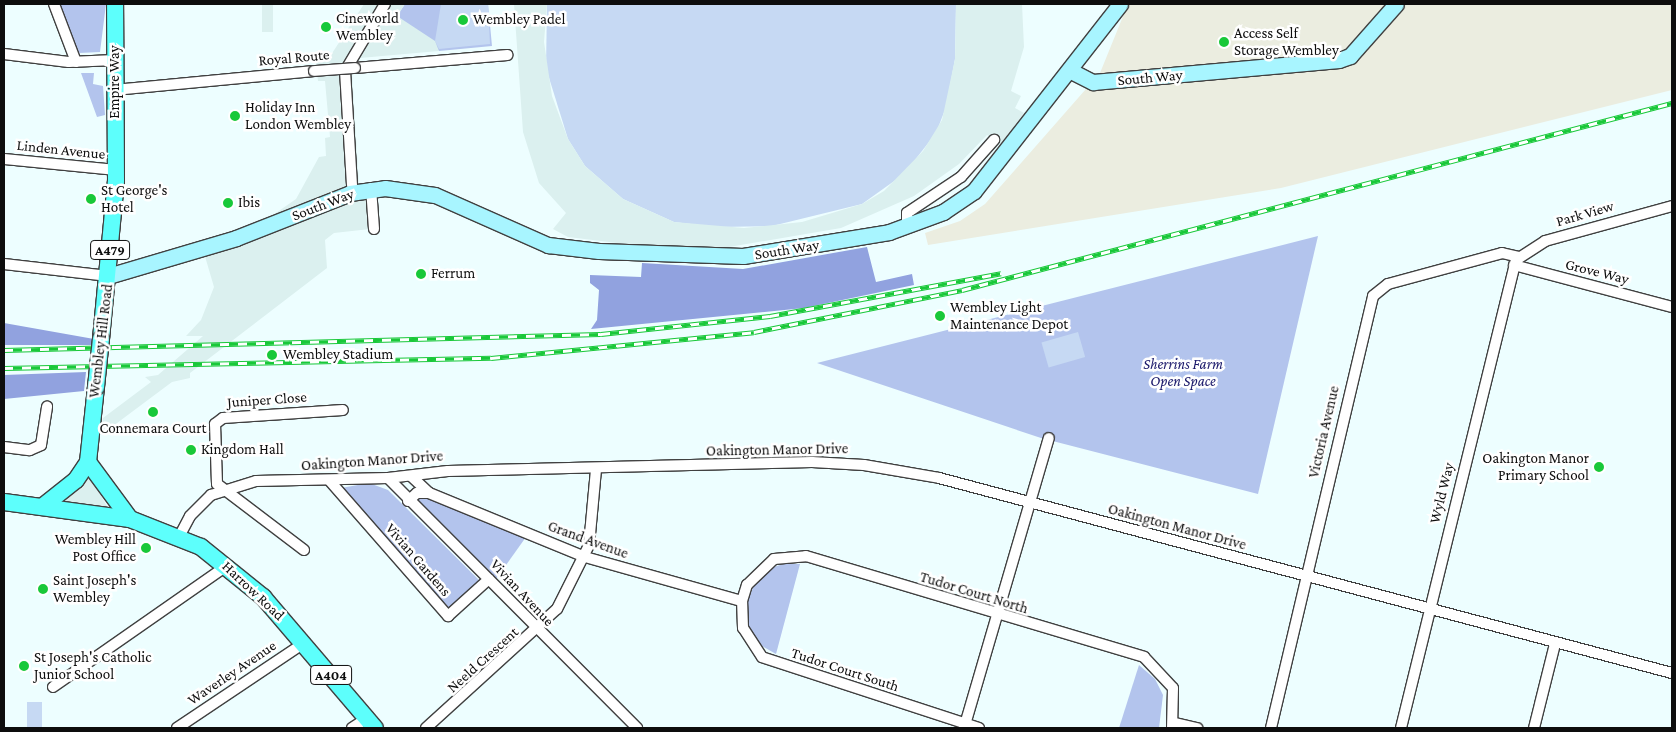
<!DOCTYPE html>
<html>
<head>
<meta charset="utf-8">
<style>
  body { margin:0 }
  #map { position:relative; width:1676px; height:732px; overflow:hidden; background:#edfeff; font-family:"Crimson Pro",serif }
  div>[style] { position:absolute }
  .industrial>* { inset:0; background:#ebede0 }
  .green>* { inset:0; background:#b3c4ed }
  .forest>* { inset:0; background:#91a2df }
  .pitch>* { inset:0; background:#c6d9f3; transform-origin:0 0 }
  .plaza>* { inset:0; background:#dbf0ef; transform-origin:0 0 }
  .roads { filter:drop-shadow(1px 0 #404040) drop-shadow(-1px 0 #404040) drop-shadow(0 1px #404040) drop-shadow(0 -1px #404040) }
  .street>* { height:10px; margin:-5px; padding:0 5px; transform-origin:5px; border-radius:5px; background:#fff }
  .secondary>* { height:15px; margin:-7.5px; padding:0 7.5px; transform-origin:7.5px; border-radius:7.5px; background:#a8f5ff }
  .primary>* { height:16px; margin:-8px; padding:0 8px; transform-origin:8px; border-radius:8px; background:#5dfffc }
  .rail>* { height:5px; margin-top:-2.5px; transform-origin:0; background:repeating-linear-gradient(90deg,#fff 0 9px,#19c839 0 18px); box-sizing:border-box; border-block:1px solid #19c839 }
  .bridges { filter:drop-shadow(1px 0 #404040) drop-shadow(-1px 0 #404040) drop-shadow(0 1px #404040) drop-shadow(0 -1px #404040) }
  .street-bridge>* { height:10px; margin:-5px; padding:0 5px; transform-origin:5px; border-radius:5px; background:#fff }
  .primary-bridge>* { height:16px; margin:-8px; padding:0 8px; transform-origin:8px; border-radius:8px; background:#5dfffc }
  .dots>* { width:14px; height:14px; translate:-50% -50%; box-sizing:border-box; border:2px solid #fff; border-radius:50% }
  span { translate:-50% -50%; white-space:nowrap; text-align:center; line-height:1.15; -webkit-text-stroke:5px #fff; paint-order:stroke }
  .shield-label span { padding:1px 4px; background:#fff; border:1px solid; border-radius:4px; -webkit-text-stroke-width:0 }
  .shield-label { font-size:14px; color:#0d0d0d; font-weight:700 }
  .poi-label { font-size:15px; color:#0d0d0d }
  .left { translate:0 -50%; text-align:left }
  .right { translate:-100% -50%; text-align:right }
  .street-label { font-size:15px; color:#0d0d0d }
  .park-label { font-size:15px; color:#1a186a; font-style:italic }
  .frame { position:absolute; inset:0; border:5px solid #0d0d0d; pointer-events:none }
</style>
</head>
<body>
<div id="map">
  <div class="industrial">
    <div style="clip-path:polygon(1128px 4px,1672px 4px,1672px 90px,1281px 188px,928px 245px,925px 233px,960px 221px,985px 204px,1100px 73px)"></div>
  </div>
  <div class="green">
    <div style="clip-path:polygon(58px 4px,106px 4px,100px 52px,79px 53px)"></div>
    <div style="clip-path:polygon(405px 4px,488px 4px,492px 46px,439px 51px,397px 16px)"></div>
    <div style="clip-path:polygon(81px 73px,94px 73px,93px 84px,103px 86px,105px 115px,97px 117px)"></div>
    <div style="clip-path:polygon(1318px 236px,1258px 494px,1041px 438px,817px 363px)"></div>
    <div style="clip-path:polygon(369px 483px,388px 490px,481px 582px,448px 612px,341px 488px)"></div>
    <div style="clip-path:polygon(422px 496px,526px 537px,496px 579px,416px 502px)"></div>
    <div style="clip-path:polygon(783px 564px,800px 564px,776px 654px,762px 646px,749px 630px,745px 607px,754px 585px,771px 568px)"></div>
    <div style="clip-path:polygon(1139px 665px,1155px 679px,1163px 695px,1159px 728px,1119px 728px)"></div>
  </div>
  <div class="forest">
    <div style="clip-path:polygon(867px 247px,876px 282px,912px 274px,914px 285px,804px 308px,591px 329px,597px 320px,599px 290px,590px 283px,590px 275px,641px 277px,642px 263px,743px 269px)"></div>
    <div style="clip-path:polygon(4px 323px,94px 339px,93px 345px,4px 345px)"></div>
    <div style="clip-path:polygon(86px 372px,84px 391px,4px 399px,4px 375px)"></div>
  </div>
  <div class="pitch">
    <div style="clip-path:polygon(441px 4px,488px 4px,490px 44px,439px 49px,435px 41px)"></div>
    <div style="clip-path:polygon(547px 4px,956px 4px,955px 59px,946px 107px,936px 133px,904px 174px,862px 204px,772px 226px,717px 227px,674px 222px,623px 199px,585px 166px,568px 139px,546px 68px)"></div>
    <div style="left:1078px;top:332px;width:26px;height:38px;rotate:74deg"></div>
    <div style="left:27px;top:702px;width:15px;height:26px"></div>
  </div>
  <div class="plaza">
    <div style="left:262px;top:4px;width:11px;height:28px"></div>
    <div style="clip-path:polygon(364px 4px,405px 4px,397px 16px,435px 41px,439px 51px,360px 58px,352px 73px,359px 186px,274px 218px,273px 215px,296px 199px,319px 157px,326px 156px,325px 138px,330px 137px,325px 81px,318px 81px,316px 62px,327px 61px)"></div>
    <div style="clip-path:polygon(514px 4px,547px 4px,544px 42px,552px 96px,568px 139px,585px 166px,623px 199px,674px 222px,744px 228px,802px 222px,862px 204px,884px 191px,923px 151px,942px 120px,955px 59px,956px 4px,1022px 4px,1024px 47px,1011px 91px,1021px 96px,1015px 108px,1024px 113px,1001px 144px,987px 135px,959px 164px,914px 196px,841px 228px,729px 247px,642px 246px,568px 237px,553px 229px,566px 213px,539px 183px,523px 132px)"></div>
    <div style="clip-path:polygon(365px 197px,370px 229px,334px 233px,325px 240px,327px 268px,190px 373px,190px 378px,172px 382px,101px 435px,103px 418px,151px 382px,145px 377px,158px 375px,203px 336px,186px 336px,201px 320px,214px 287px,204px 253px)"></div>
    <div style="clip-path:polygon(89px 475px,108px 508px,60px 503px)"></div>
  </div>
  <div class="roads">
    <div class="street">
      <div style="left:54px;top:4px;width:62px;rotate:69.2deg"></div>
      <div style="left:4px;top:54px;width:65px;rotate:7deg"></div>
      <div style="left:69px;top:62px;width:46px;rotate:-2.5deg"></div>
      <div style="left:355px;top:68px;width:153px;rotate:-4.9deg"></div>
      <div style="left:114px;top:90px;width:201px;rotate:-5.4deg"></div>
      <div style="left:4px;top:159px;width:113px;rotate:5.6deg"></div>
      <div style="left:352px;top:185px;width:114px;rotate:-93.5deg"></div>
      <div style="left:345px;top:71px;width:78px;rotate:-59.2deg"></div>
      <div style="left:371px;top:188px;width:41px;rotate:85.8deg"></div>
      <div style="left:907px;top:226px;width:13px;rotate:-90deg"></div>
      <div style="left:907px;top:213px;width:65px;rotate:-33.7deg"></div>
      <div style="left:961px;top:177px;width:50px;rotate:-48.3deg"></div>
      <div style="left:4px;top:264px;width:105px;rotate:6.6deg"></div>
      <div style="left:1514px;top:265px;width:163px;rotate:14.9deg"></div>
      <div style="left:4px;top:447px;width:26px;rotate:7deg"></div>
      <div style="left:30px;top:450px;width:12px;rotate:-24deg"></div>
      <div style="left:41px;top:445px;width:39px;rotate:-81deg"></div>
      <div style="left:411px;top:476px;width:25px;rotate:43deg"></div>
      <div style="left:388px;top:478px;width:353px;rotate:45.1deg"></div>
      <div style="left:329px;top:480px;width:181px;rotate:48.8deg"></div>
      <div style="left:448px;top:616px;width:55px;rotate:-42.1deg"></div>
      <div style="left:408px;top:501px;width:12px;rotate:-42deg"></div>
      <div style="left:417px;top:493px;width:12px"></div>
      <div style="left:429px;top:493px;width:169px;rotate:22.3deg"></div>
      <div style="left:585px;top:557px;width:163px;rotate:15.7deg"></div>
      <div style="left:180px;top:535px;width:21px;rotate:-62deg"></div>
      <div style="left:190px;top:516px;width:30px;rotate:-45deg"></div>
      <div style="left:211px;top:495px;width:47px;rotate:-17.3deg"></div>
      <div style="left:256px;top:481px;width:132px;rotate:-1.3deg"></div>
      <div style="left:388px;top:478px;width:60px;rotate:-6.7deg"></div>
      <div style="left:448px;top:471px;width:364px;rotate:-1.4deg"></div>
      <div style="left:812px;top:462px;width:52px;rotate:3.3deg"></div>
      <div style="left:864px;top:465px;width:76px;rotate:9.8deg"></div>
      <div style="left:939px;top:478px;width:758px;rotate:14.9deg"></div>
      <div style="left:304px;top:550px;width:109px;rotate:-142.8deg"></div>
      <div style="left:217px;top:484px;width:60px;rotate:-91.9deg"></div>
      <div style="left:215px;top:424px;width:10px;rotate:-37deg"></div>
      <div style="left:223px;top:418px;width:120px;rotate:-3.8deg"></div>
      <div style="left:53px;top:687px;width:213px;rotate:-34.9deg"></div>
      <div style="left:1175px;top:723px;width:23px;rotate:13deg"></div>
      <div style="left:177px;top:728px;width:153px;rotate:-33.8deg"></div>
      <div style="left:352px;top:728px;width:17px;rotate:-33deg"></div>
      <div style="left:426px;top:728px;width:177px;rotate:-42.3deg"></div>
      <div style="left:557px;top:609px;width:72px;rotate:-63.4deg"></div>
      <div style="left:589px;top:545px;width:76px;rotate:-84.7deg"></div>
      <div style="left:964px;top:728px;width:302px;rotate:-73.7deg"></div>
      <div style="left:979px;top:728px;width:228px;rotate:-161.9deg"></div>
      <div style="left:762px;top:657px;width:35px;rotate:-123deg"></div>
      <div style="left:743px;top:628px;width:27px;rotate:-92deg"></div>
      <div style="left:742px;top:601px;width:17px;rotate:-73deg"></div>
      <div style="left:747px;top:585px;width:37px;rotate:-44deg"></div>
      <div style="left:774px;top:559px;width:32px;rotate:-5deg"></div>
      <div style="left:806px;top:556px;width:353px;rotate:16.6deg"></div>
      <div style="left:1144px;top:657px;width:42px;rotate:46.9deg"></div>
      <div style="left:1173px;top:688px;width:40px;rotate:91.4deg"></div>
      <div style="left:1271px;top:728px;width:444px;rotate:-76.7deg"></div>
      <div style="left:1373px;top:296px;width:19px;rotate:-39deg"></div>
      <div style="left:1388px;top:284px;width:118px;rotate:-15.2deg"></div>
      <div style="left:1502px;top:253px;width:17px;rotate:13deg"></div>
      <div style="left:1401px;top:728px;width:482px;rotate:-76.2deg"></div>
      <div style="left:1516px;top:260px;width:35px;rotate:-33deg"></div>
      <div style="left:1545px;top:241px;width:132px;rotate:-15.4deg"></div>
      <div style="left:1534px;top:728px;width:87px;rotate:-76deg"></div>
    </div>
    <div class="secondary">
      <div style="left:1071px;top:71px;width:25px;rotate:27deg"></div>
      <div style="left:1093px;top:82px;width:247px;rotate:-5.1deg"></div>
      <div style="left:1339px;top:60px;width:12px;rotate:-20deg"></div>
      <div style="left:1350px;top:56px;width:69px;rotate:-48.5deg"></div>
      <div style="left:108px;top:276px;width:134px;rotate:-16.5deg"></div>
      <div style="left:236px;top:238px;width:123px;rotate:-21.5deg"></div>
      <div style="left:350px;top:193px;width:35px;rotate:-8deg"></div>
      <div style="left:385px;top:188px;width:50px;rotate:8deg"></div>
      <div style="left:435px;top:195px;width:124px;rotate:23.9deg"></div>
      <div style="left:548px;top:245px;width:51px;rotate:6.7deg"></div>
      <div style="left:599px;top:251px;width:144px;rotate:2deg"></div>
      <div style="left:743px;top:256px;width:148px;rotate:-9.3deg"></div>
      <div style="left:889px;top:232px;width:58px;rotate:-20.3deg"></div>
      <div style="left:943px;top:212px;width:37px;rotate:-34deg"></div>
      <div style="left:974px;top:191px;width:237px;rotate:-52deg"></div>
    </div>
    <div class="primary">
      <div style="left:101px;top:339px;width:159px;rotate:-84.6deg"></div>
      <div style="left:116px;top:181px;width:177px;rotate:-90.3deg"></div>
      <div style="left:96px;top:387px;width:75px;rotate:96.1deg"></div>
      <div style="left:88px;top:462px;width:71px;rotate:53.6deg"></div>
      <div style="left:4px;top:502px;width:127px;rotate:7.7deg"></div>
      <div style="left:130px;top:519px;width:76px;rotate:21.5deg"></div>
      <div style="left:201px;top:547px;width:80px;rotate:38.9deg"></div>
      <div style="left:263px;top:597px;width:172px;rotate:49.5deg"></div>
      <div style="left:42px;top:507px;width:43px;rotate:-38.5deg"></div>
      <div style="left:76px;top:480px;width:22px;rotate:-56deg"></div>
    </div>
  </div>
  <div class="rail">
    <div style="left:4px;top:350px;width:597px;rotate:-1.54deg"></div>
    <div style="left:601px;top:334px;width:170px;rotate:-6.1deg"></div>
    <div style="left:770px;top:316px;width:235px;rotate:-10.5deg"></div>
    <div style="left:4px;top:368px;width:487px;rotate:-1.2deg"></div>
    <div style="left:491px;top:358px;width:264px;rotate:-5.6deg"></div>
    <div style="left:754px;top:332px;width:212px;rotate:-11.4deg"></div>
    <div style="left:962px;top:290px;width:734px;rotate:-14.76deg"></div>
  </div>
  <div class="bridges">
    <div class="street-bridge">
      <div style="left:314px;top:71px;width:41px;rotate:-4.2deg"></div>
    </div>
    <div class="primary-bridge">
      <div style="left:96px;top:387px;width:48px;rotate:-84.1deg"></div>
    </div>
  </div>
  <div class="dots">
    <div style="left:463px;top:20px;background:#19c839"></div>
    <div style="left:326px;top:27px;background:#19c839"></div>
    <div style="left:1224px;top:42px;background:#19c839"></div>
    <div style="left:235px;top:116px;background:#19c839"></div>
    <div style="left:91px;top:199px;background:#19c839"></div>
    <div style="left:228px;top:203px;background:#19c839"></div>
    <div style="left:421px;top:274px;background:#19c839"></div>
    <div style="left:940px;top:316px;background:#19c839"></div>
    <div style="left:272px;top:355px;background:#19c839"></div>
    <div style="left:153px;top:412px;background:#19c839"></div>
    <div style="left:191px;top:450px;background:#19c839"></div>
    <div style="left:1599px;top:467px;background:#19c839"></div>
    <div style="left:146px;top:548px;background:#19c839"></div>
    <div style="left:43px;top:589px;background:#19c839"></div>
    <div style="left:24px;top:666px;background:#19c839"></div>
  </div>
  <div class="shield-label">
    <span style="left:110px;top:250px">A479</span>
    <span style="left:331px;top:675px">A404</span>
  </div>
  <div class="poi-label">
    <span class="left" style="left:336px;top:27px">Cineworld<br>Wembley</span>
    <span class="left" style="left:473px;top:20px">Wembley Padel</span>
    <span class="left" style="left:1234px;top:42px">Access Self<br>Storage Wembley</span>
    <span class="left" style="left:245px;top:116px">Holiday Inn<br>London Wembley</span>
    <span class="left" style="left:101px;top:199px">St George's<br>Hotel</span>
    <span class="left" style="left:238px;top:203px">Ibis</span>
    <span class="left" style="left:431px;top:274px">Ferrum</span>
    <span class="left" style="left:950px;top:316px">Wembley Light<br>Maintenance Depot</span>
    <span class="left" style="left:283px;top:355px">Wembley Stadium</span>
    <span style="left:153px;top:429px">Connemara Court</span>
    <span class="left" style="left:201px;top:450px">Kingdom Hall</span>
    <span class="right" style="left:1589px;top:467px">Oakington Manor<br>Primary School</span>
    <span class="right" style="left:136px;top:548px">Wembley Hill<br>Post Office</span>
    <span class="left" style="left:53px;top:589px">Saint Joseph's<br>Wembley</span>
    <span class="left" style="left:34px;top:666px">St Joseph's Catholic<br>Junior School</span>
  </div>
  <div class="street-label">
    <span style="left:294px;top:58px;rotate:-5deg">Royal Route</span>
    <span style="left:1150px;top:78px;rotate:-5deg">South Way</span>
    <span style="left:115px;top:82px;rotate:-90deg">Empire Way</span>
    <span style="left:61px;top:150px;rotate:6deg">Linden Avenue</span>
    <span style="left:323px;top:205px;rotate:-21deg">South Way</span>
    <span style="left:1585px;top:214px;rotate:-16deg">Park View</span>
    <span style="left:787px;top:250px;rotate:-9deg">South Way</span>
    <span style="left:1597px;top:272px;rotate:14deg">Grove Way</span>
    <span style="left:101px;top:341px;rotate:-83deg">Wembley Hill Road</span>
    <span style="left:267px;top:400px;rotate:-4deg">Juniper Close</span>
    <span style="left:1324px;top:432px;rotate:-77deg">Victoria Avenue</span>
    <span style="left:777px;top:450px;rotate:-1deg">Oakington Manor Drive</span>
    <span style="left:372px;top:461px;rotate:-4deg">Oakington Manor Drive</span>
    <span style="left:1442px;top:493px;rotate:-76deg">Wyld Way</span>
    <span style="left:1177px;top:527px;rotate:15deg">Oakington Manor Drive</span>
    <span style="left:588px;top:540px;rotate:20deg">Grand Avenue</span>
    <span style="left:418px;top:560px;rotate:49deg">Vivian Gardens</span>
    <span style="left:253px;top:591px;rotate:43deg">Harrow Road</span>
    <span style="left:522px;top:593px;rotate:47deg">Vivian Avenue</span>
    <span style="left:974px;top:593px;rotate:17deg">Tudor Court North</span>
    <span style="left:483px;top:660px;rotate:-42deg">Neeld Crescent</span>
    <span style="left:845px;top:670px;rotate:18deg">Tudor Court South</span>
    <span style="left:232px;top:673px;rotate:-34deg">Waverley Avenue</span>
  </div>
  <div class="park-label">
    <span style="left:1183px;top:373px">Sherrins Farm<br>Open Space</span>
  </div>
  <div class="frame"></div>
</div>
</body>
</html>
